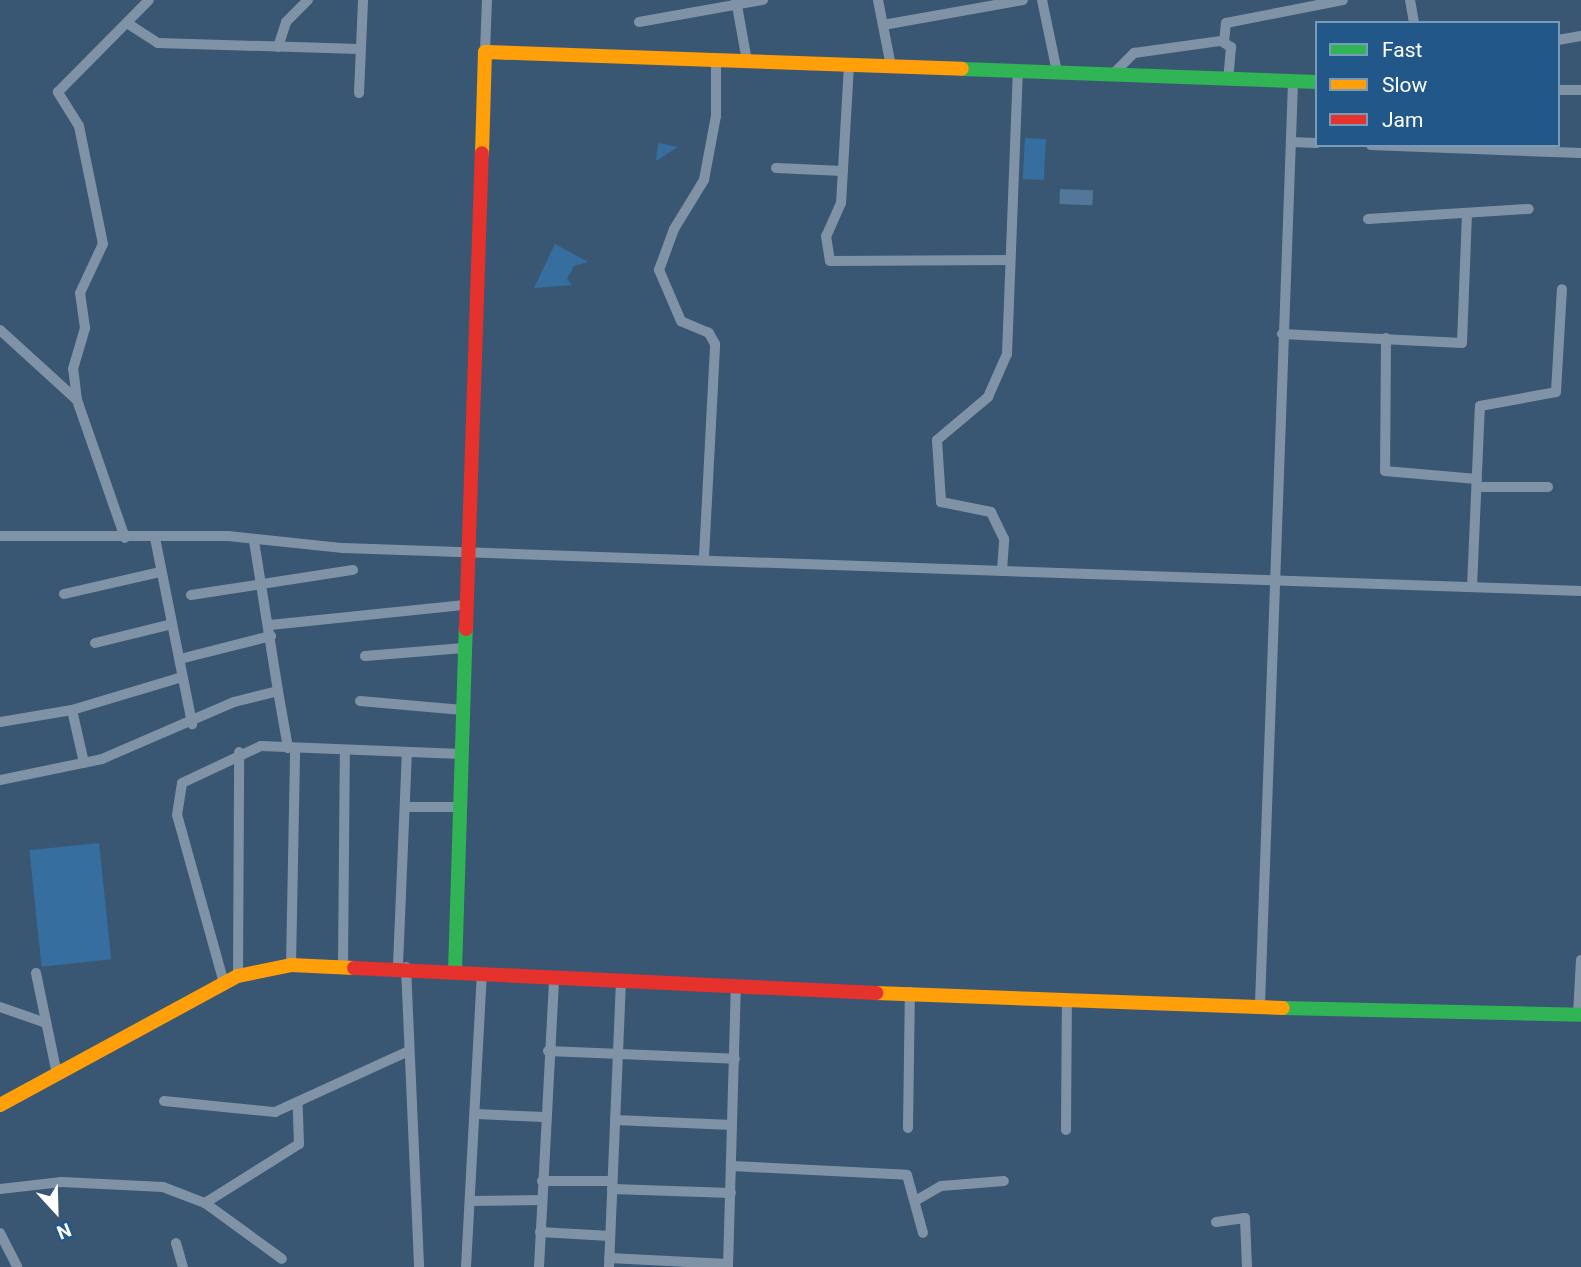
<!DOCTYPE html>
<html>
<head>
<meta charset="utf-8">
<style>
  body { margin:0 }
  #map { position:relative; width:1581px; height:1267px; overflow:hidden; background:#395772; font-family:Roboto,sans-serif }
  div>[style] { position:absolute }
  .green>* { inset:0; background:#366e9f; transform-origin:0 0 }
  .water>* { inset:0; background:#527798; transform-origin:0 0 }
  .street>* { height:10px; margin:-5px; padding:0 5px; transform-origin:5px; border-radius:5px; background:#8093a6 }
  .fast>* { height:14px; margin:-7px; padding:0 7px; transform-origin:7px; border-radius:7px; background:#30b455 }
  .slow>* { height:14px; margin:-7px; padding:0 7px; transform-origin:7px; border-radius:7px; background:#ff9f0a }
  .jam>* { height:14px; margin:-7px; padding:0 7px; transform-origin:7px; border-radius:7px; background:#e5322d }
  span { translate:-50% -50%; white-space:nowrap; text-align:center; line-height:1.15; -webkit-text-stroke:5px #225889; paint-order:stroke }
  .legend { position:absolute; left:1315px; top:21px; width:245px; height:126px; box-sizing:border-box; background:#225889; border:2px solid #7a9bb8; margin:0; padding:9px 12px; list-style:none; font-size:21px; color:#fff }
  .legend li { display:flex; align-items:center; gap:14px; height:35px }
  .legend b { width:35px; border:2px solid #7a9bb8 }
  .north { position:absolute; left:21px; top:1176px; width:70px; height:70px; -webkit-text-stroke:5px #225889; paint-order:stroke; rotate:158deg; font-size:19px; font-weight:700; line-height:28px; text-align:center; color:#fff }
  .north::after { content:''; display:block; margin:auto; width:24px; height:32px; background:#fff; clip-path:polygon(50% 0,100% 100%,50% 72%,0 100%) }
</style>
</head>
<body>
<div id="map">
  <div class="green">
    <div style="left:1025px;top:138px;width:21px;height:41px;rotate:3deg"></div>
    <div style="clip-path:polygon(658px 143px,678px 147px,656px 161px)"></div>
    <div style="clip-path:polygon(555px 244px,588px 262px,574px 266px,567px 279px,572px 285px,534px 288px)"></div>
    <div style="left:99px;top:843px;width:117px;height:70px;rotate:84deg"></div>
  </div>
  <div class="water">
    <div style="left:1060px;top:189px;width:33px;height:15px;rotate:2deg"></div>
  </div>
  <div class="street">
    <div style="left:736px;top:0;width:62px;rotate:79.8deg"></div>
    <div style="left:878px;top:0;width:67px;rotate:78.9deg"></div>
    <div style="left:1042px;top:0;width:74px;rotate:78.2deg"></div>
    <div style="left:1410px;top:0;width:23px;rotate:80deg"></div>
    <div style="left:639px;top:22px;width:126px;rotate:-10.1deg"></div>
    <div style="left:127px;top:23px;width:37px;rotate:33deg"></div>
    <div style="left:158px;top:43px;width:201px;rotate:1.7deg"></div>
    <div style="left:883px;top:25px;width:142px;rotate:-10.1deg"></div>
    <div style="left:1558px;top:40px;width:23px;rotate:-10deg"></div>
    <div style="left:1224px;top:42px;width:19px;rotate:-84deg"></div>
    <div style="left:1226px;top:23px;width:119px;rotate:-11.1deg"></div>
    <div style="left:278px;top:47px;width:26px;rotate:-72deg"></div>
    <div style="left:286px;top:22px;width:31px;rotate:-45deg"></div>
    <div style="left:485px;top:52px;width:52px;rotate:-87.8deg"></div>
    <div style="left:849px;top:65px;width:138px;rotate:93.3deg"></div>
    <div style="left:841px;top:203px;width:36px;rotate:114deg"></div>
    <div style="left:826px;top:236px;width:25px;rotate:81deg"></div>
    <div style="left:830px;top:261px;width:180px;rotate:-0.3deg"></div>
    <div style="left:1113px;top:74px;width:30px;rotate:-45deg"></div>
    <div style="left:1134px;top:53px;width:88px;rotate:-7.9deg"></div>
    <div style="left:1221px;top:41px;width:12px;rotate:31deg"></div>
    <div style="left:1231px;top:47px;width:32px;rotate:95deg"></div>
    <div style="left:1558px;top:90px;width:23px"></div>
    <div style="left:359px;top:93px;width:93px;rotate:-87.5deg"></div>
    <div style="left:1291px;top:142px;width:26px;rotate:2deg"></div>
    <div style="left:1371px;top:145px;width:210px;rotate:2.2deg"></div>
    <div style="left:776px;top:168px;width:67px;rotate:2.6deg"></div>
    <div style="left:1368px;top:219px;width:161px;rotate:-3.6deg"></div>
    <div style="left:0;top:330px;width:104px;rotate:42.3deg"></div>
    <div style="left:77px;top:400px;width:146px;rotate:70.8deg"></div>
    <div style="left:1282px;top:334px;width:180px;rotate:2.9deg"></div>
    <div style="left:1462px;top:343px;width:130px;rotate:-87.8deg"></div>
    <div style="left:1386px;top:338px;width:133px;rotate:90.4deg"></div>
    <div style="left:1385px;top:471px;width:92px;rotate:5deg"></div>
    <div style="left:77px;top:400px;width:31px;rotate:-97deg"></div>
    <div style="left:73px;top:369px;width:43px;rotate:-73.7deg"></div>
    <div style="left:85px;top:328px;width:35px;rotate:-98deg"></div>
    <div style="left:80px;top:293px;width:54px;rotate:-64.9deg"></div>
    <div style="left:103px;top:244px;width:120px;rotate:-101.5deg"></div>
    <div style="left:79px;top:126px;width:40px;rotate:-122deg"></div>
    <div style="left:58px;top:92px;width:129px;rotate:-45.3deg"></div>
    <div style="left:1477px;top:487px;width:71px"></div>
    <div style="left:0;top:536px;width:228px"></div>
    <div style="left:228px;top:536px;width:116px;rotate:6deg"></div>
    <div style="left:343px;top:548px;width:1239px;rotate:1.99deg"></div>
    <div style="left:155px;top:538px;width:190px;rotate:78.7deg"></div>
    <div style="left:254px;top:541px;width:152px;rotate:80.9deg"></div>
    <div style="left:704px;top:557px;width:213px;rotate:-87deg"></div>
    <div style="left:715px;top:344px;width:13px;rotate:-119deg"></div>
    <div style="left:709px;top:333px;width:30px;rotate:-157deg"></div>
    <div style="left:681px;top:321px;width:56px;rotate:-113.3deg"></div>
    <div style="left:659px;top:270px;width:44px;rotate:-69.9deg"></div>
    <div style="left:674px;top:229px;width:57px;rotate:-58.5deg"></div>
    <div style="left:704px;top:180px;width:65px;rotate:-79.4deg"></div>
    <div style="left:716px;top:116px;width:56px;rotate:-90deg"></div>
    <div style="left:1002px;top:571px;width:32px;rotate:-86deg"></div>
    <div style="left:1004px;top:539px;width:30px;rotate:-116deg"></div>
    <div style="left:991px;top:512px;width:51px;rotate:-168.7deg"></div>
    <div style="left:941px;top:502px;width:62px;rotate:-93.7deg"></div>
    <div style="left:937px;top:440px;width:67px;rotate:-40.1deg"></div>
    <div style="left:988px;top:397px;width:47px;rotate:-66.2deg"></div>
    <div style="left:1007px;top:354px;width:283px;rotate:-87.8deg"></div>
    <div style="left:1472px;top:587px;width:181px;rotate:-87.5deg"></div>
    <div style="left:1480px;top:406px;width:77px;rotate:-10.4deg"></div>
    <div style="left:1556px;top:392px;width:103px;rotate:-86.7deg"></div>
    <div style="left:64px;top:594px;width:98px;rotate:-12.9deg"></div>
    <div style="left:191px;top:595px;width:164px;rotate:-8.8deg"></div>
    <div style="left:270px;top:625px;width:196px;rotate:-5.9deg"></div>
    <div style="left:95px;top:643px;width:79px;rotate:-13.9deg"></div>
    <div style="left:365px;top:656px;width:99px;rotate:-4.6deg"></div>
    <div style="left:180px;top:659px;width:94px;rotate:-14.2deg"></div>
    <div style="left:360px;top:701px;width:103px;rotate:5deg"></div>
    <div style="left:72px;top:710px;width:54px;rotate:77.2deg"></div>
    <div style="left:0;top:722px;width:73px;rotate:-9.5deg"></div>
    <div style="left:72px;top:710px;width:115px;rotate:-16.7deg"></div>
    <div style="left:0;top:780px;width:104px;rotate:-11.6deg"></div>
    <div style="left:102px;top:759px;width:144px;rotate:-23.4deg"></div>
    <div style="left:234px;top:702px;width:45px;rotate:-14deg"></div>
    <div style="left:278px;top:691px;width:58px;rotate:80deg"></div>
    <div style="left:406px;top:807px;width:53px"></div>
    <div style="left:291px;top:965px;width:214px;rotate:-88.9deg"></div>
    <div style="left:343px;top:965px;width:213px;rotate:-89.5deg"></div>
    <div style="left:398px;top:965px;width:213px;rotate:-87.6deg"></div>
    <div style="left:406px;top:967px;width:300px;rotate:87.5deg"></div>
    <div style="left:36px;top:973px;width:103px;rotate:78.3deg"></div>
    <div style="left:238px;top:976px;width:224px;rotate:-89.7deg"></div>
    <div style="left:224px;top:983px;width:174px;rotate:-105.6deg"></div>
    <div style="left:177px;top:815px;width:32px;rotate:-81deg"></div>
    <div style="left:182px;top:783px;width:87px;rotate:-25.1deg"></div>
    <div style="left:261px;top:746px;width:200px;rotate:2.3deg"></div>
    <div style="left:1260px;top:1004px;width:924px;rotate:-87.95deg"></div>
    <div style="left:0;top:1007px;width:46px;rotate:19.2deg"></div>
    <div style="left:1578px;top:1015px;width:55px;rotate:-86.9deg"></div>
    <div style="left:548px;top:1051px;width:187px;rotate:2.4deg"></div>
    <div style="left:164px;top:1101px;width:112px;rotate:5.7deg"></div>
    <div style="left:275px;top:1112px;width:147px;rotate:-24.5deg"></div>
    <div style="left:477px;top:1114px;width:67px;rotate:2.6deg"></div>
    <div style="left:615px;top:1120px;width:117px;rotate:2.4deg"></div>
    <div style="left:908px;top:1128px;width:136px;rotate:-89.2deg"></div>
    <div style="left:1066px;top:1130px;width:128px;rotate:-89.6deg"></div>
    <div style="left:732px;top:1166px;width:175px;rotate:2.9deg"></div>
    <div style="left:907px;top:1175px;width:60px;rotate:74.6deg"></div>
    <div style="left:542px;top:1181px;width:70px"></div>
    <div style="left:0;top:1189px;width:62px;rotate:-6.4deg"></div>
    <div style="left:62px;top:1182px;width:101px;rotate:2.8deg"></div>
    <div style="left:163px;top:1187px;width:45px;rotate:20.9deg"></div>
    <div style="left:205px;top:1203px;width:95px;rotate:36deg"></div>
    <div style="left:612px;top:1189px;width:119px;rotate:1.9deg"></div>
    <div style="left:471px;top:1201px;width:71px;rotate:-0.8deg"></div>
    <div style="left:915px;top:1201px;width:30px;rotate:-30deg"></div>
    <div style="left:941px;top:1186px;width:63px;rotate:-4.5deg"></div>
    <div style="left:205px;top:1203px;width:111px;rotate:-32.1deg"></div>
    <div style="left:299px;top:1144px;width:38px;rotate:-92deg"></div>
    <div style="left:1216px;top:1222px;width:29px;rotate:-8deg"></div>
    <div style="left:1245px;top:1218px;width:49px;rotate:87.7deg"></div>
    <div style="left:540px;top:1232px;width:70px;rotate:3.3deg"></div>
    <div style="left:0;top:1233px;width:38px;rotate:63deg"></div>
    <div style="left:176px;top:1243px;width:25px;rotate:74deg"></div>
    <div style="left:609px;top:1258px;width:119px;rotate:2.9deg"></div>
    <div style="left:466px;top:1267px;width:294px;rotate:-86.9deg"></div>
    <div style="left:539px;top:1267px;width:289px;rotate:-87deg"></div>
    <div style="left:609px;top:1267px;width:285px;rotate:-87.6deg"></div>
    <div style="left:728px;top:1267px;width:282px;rotate:-88.4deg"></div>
  </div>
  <div class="fast">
    <div style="left:962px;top:69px;width:355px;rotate:2.1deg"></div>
    <div style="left:455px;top:971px;width:342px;rotate:-88.2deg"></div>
    <div style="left:1283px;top:1008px;width:298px;rotate:1.3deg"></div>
  </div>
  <div class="slow">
    <div style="left:482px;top:153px;width:101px;rotate:-88.3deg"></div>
    <div style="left:485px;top:52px;width:477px;rotate:2deg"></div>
    <div style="left:876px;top:993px;width:407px;rotate:2.1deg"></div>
    <div style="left:0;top:1105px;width:271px;rotate:-28.5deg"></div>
    <div style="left:238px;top:976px;width:54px;rotate:-11.7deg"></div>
    <div style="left:291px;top:965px;width:63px;rotate:2.7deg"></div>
  </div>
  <div class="jam">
    <div style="left:466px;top:629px;width:476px;rotate:-88.1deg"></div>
    <div style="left:354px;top:968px;width:523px;rotate:2.74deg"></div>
  </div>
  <ul class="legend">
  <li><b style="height:9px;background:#30b455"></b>Fast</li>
  <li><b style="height:9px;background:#ff9f0a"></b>Slow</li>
  <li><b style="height:9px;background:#e5322d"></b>Jam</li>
  </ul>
  <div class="north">N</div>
</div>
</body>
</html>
